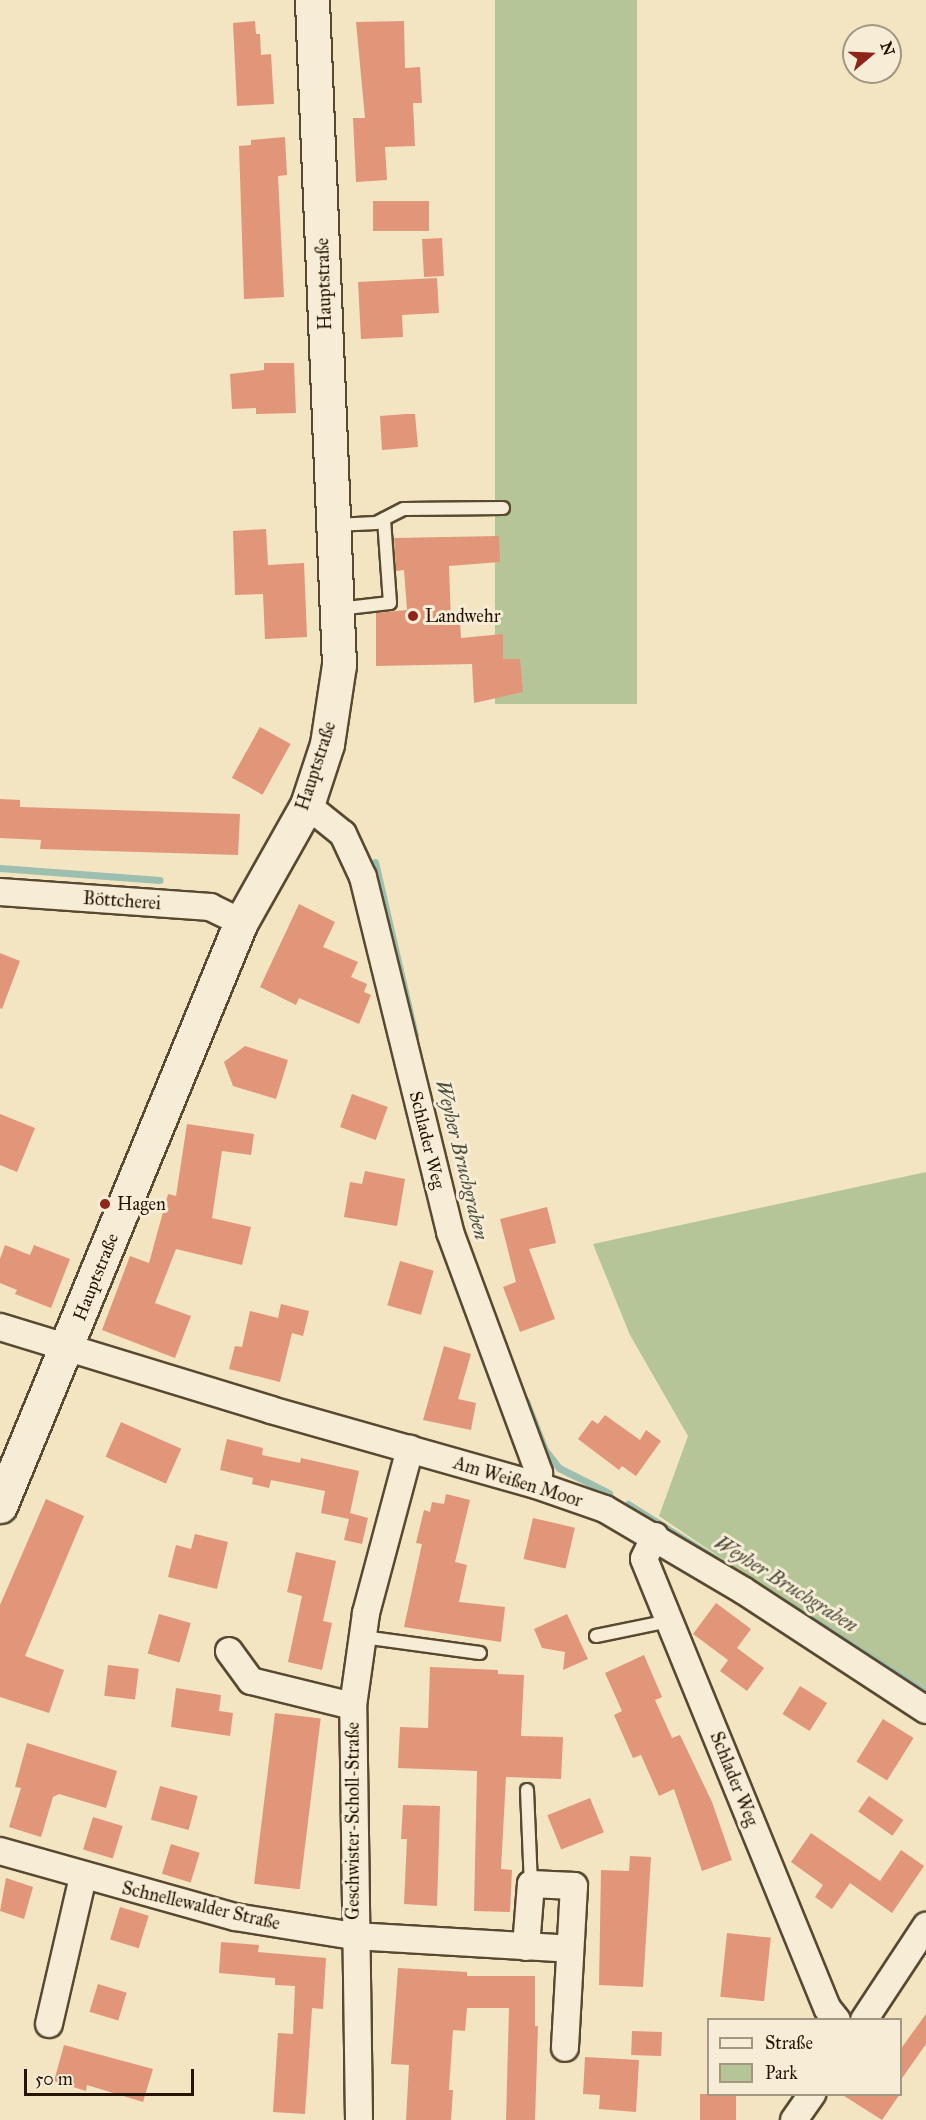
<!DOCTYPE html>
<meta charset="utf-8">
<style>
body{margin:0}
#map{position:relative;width:926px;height:2120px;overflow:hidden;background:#f3e4c2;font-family:"IM FELL Great Primer",serif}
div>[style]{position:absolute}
.green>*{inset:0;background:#b5c598;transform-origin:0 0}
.stream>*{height:7px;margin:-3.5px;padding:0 3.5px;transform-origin:3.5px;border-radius:3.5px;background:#9cbfb0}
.building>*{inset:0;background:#e19679;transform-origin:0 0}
.roads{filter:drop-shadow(2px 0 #584930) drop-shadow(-2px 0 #584930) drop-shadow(0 2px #584930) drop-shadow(0 -2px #584930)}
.lane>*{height:12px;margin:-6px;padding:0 6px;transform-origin:6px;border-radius:6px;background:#f7edd7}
.street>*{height:26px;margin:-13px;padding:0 13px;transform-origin:13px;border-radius:13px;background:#f7edd7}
.secondary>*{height:33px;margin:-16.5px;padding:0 16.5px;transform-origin:16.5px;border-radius:16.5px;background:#f7edd7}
.dots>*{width:16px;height:16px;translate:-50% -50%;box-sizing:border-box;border:3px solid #f7edd7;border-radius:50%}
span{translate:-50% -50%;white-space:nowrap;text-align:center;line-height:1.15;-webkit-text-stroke:6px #f7edd7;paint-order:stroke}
.street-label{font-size:18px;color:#251500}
.poi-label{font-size:18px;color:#251500}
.left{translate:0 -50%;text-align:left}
.water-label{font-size:20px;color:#4f503e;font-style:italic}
.legend{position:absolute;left:707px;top:2018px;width:195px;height:78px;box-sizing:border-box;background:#f7edd7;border:2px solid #a39781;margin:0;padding:8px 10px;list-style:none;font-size:18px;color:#251500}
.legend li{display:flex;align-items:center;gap:12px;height:30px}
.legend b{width:30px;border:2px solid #a39781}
.north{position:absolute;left:842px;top:24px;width:60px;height:60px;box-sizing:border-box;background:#f7edd7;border:2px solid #a39781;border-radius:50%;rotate:71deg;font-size:16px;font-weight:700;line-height:24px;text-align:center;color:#251500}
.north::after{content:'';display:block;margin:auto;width:21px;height:27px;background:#8f2418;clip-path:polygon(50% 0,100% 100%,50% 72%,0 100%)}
.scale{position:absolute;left:24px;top:2069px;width:170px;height:27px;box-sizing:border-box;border:3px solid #251500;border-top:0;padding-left:8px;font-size:18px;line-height:21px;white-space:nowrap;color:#251500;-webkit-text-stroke:4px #f7edd7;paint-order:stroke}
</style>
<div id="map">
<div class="green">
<i style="left:495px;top:0;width:142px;height:704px"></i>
<i style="clip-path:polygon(926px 1172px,926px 1688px,749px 1577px,659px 1516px,688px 1436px,630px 1335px,593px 1244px)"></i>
</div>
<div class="stream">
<i style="left:375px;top:862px;width:178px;rotate:77deg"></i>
<i style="left:0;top:868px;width:160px;rotate:4.3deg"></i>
<i style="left:526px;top:1401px;width:53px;rotate:68.8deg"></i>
<i style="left:545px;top:1450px;width:23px;rotate:52deg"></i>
<i style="left:559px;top:1468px;width:56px;rotate:26.6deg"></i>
<i style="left:628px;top:1504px;width:126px;rotate:32.1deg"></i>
<i style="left:783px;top:1601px;width:169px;rotate:32.5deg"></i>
</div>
<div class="building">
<i style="clip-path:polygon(255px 21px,256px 34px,260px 34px,261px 55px,271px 54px,274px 104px,237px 106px,233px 23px)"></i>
<i style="clip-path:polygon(404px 21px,405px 68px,420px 67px,422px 103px,413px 103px,415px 146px,385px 147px,387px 180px,356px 182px,353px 118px,365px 118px,356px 22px)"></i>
<i style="clip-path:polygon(285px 137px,287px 175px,278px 176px,284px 297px,244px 299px,239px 146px,251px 145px,251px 140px)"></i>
<i style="left:373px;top:201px;width:56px;height:30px"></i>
<i style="left:442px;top:238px;width:38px;height:20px;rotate:87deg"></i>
<i style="clip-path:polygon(437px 278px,439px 313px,402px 315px,403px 337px,361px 339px,358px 282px)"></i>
<i style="clip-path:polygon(264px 363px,294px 363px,296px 413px,256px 414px,256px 408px,232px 409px,230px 374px,264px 370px)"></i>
<i style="clip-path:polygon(406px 414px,415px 414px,418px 447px,382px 450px,380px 416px)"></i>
<i style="clip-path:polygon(266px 529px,268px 565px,304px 563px,307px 637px,265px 639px,263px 594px,235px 595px,233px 531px)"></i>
<i style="clip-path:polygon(499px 536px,500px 562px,449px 566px,451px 621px,460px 621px,461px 638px,503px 634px,503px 659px,520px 659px,523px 692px,474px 703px,472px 664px,376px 666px,376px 613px,407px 610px,404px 570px,396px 571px,394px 538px)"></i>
<i style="left:260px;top:727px;width:35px;height:58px;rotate:29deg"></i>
<i style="clip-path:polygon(0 799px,20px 800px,20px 807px,240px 814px,238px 855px,40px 849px,41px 840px,0 838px)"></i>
<i style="clip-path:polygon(299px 904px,335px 922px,323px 947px,358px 962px,351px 977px,367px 984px,364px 992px,371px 995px,359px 1024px,299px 998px,296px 1005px,260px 987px)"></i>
<i style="clip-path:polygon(0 953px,20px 961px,2px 1009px,0 1008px)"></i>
<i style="clip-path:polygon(245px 1046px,288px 1060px,276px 1099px,233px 1086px,224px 1062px)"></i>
<i style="left:352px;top:1094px;width:38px;height:35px;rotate:20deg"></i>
<i style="clip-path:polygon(0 1114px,35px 1128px,17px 1172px,0 1165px)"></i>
<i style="clip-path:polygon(187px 1124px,254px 1134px,251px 1155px,222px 1151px,212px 1218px,251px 1227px,242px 1265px,176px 1249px,155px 1303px,191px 1316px,175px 1358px,102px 1330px,130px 1256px,149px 1263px,168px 1194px,176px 1196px)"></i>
<i style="clip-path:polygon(365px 1171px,405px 1179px,397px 1226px,344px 1217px,350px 1182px,362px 1184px)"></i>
<i style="clip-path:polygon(547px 1207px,556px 1243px,529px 1249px,555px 1319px,520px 1332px,503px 1287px,516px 1282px,500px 1219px)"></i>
<i style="clip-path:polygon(5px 1245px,30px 1255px,34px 1245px,70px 1259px,51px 1308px,15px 1294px,17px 1290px,0 1283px,0 1259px)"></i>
<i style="left:400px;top:1261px;width:35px;height:46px;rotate:16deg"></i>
<i style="clip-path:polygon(281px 1304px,309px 1311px,303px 1336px,292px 1333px,280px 1382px,229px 1369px,235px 1346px,242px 1347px,250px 1311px,278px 1318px)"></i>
<i style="clip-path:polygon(444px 1346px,471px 1354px,458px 1399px,476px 1403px,471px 1430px,423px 1420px)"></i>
<i style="clip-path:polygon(605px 1415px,640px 1440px,646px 1430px,661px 1441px,636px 1476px,622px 1466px,619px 1470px,578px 1439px,592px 1420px,598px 1424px)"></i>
<i style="left:121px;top:1422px;width:66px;height:38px;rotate:24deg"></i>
<i style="clip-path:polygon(227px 1439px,263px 1448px,262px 1455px,300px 1463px,301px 1458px,359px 1471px,350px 1513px,368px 1518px,362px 1544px,344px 1540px,349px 1519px,321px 1513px,325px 1491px,271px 1480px,269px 1488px,252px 1484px,253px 1478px,220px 1470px)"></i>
<i style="clip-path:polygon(446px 1494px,470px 1500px,455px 1562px,467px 1565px,459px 1602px,505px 1607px,501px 1642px,404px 1627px,422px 1544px,416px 1543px,424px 1510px,430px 1512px,432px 1502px,444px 1504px)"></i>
<i style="clip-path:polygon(46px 1499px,84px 1516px,25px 1656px,64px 1670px,49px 1713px,0 1697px,0 1605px)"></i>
<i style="left:533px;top:1518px;width:43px;height:42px;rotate:13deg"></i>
<i style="clip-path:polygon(195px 1534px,228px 1542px,217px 1589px,168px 1577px,176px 1545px,191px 1549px)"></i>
<i style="clip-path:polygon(296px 1552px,336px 1561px,323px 1621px,332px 1623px,322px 1670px,288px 1662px,302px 1596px,287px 1592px)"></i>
<i style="clip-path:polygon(716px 1603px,751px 1629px,737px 1648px,764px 1668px,747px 1691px,720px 1671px,731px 1656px,728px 1660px,693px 1634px)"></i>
<i style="left:159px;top:1614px;width:33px;height:41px;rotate:16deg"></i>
<i style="clip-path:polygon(567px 1614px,588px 1659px,563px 1670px,565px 1652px,542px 1648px,534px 1629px)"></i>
<i style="clip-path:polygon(644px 1655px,662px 1697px,655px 1700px,672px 1738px,680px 1735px,712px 1802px,732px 1860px,702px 1871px,674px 1789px,659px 1796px,641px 1755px,633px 1758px,614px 1715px,622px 1711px,605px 1673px)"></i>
<i style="left:108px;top:1665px;width:31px;height:31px;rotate:7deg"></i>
<i style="clip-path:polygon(430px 1667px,498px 1670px,498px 1674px,524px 1675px,521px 1736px,563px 1737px,561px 1779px,506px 1777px,501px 1869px,512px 1870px,510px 1912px,474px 1911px,477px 1771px,398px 1768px,400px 1727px,428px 1728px)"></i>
<i style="left:800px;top:1686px;width:32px;height:33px;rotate:32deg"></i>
<i style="clip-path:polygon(176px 1688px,221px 1695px,219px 1711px,233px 1713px,230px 1736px,171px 1727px)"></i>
<i style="left:275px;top:1713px;width:46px;height:172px;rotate:7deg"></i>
<i style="left:883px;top:1719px;width:36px;height:50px;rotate:32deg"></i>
<i style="clip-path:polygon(27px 1743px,117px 1771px,106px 1808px,59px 1794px,53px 1797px,41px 1837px,9px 1827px,21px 1788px,15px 1787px)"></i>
<i style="left:160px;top:1786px;width:39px;height:35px;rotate:15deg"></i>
<i style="left:869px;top:1796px;width:42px;height:19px;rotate:35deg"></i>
<i style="left:590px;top:1798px;width:37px;height:46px;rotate:68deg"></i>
<i style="clip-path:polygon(403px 1805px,440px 1806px,437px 1906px,404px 1904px,407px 1839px,401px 1839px)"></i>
<i style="left:93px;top:1817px;width:31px;height:34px;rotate:17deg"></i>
<i style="clip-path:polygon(811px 1833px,880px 1881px,901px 1850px,924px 1866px,892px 1913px,850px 1883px,832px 1909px,815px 1897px,823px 1885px,791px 1862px)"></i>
<i style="left:171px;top:1844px;width:30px;height:31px;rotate:17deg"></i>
<i style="clip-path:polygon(630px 1856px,651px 1857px,643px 1987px,599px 1985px,601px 1870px,629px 1871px)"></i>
<i style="clip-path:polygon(6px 1878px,33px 1887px,24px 1919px,0 1911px)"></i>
<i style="left:120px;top:1907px;width:30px;height:34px;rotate:17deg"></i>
<i style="left:727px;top:1933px;width:44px;height:64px;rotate:6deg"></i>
<i style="clip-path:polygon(221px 1942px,259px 1945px,258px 1952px,326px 1958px,323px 2009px,312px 2008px,305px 2114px,273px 2112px,278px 2033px,293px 2034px,295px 1986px,275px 1985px,275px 1978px,219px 1973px)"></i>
<i style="clip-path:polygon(398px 1968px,467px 1972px,467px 1976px,535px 1976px,535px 2026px,538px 2026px,535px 2120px,506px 2120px,509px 2008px,467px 2008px,465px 2031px,453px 2030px,449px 2090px,453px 2090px,451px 2120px,406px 2120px,409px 2065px,391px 2064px)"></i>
<i style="left:98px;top:1984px;width:30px;height:29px;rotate:17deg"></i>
<i style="clip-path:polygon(926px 2014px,926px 2044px,900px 2081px,900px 2050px)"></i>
<i style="left:632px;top:2031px;width:30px;height:24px;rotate:2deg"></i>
<i style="clip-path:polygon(64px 2045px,153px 2069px,143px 2102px,87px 2085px,86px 2091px,54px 2081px)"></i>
<i style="clip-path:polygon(585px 2057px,639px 2060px,636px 2112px,599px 2109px,600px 2095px,583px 2094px)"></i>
<i style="left:700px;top:2094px;width:36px;height:26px"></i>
<i style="clip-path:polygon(841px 2094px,900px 2094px,882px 2120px)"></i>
</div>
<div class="roads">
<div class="lane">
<i style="left:335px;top:525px;width:41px;rotate:-2.8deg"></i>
<i style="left:376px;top:523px;width:31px;rotate:-27deg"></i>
<i style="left:404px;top:509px;width:99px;rotate:-0.6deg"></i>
<i style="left:338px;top:609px;width:52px;rotate:-6.6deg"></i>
<i style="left:390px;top:603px;width:84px;rotate:-94.1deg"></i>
<i style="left:596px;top:1636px;width:75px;rotate:-11.6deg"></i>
<i style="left:363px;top:1637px;width:118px;rotate:7.8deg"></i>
<i style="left:527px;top:1790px;width:94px;rotate:87.6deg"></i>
</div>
<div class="street">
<i style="left:307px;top:805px;width:46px;rotate:38.9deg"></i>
<i style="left:343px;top:834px;width:47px;rotate:65.1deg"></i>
<i style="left:363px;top:877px;width:366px;rotate:76.2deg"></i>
<i style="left:450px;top:1232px;width:257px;rotate:69.7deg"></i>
<i style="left:539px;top:1473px;width:12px;rotate:104deg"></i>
<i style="left:0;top:892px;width:211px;rotate:4.1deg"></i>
<i style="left:210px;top:907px;width:34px;rotate:26deg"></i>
<i style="left:0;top:1327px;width:283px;rotate:17deg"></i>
<i style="left:271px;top:1410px;width:275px;rotate:15.8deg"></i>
<i style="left:536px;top:1485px;width:73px;rotate:19.2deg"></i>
<i style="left:605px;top:1509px;width:161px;rotate:30.5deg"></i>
<i style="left:744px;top:1591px;width:217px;rotate:33.2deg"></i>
<i style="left:655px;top:1536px;width:25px;rotate:116deg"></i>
<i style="left:644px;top:1559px;width:486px;rotate:67.8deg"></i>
<i style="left:828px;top:2009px;width:14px;rotate:51deg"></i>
<i style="left:229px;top:1651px;width:37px;rotate:54deg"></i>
<i style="left:251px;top:1681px;width:105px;rotate:13.8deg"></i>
<i style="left:0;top:1851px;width:244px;rotate:15.7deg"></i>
<i style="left:235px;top:1917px;width:121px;rotate:9.1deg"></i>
<i style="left:354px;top:1936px;width:216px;rotate:3.4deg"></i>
<i style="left:526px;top:1947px;width:63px;rotate:-85.5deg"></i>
<i style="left:531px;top:1884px;width:43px;rotate:2.7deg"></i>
<i style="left:574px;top:1886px;width:162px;rotate:93.2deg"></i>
<i style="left:864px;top:2020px;width:113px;rotate:-56.6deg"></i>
<i style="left:49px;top:2024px;width:151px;rotate:-77deg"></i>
<i style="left:359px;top:2120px;width:414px;rotate:-90.8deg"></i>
<i style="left:353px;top:1706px;width:94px;rotate:-82deg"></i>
<i style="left:366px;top:1613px;width:170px;rotate:-75deg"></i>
<i style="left:794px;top:2120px;width:32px;rotate:-55deg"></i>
</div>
<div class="secondary">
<i style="left:0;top:1506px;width:632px;rotate:-67.58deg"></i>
<i style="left:241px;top:922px;width:134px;rotate:-60.6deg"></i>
<i style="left:307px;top:805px;width:64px;rotate:-71.8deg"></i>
<i style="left:327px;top:744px;width:80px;rotate:-81.4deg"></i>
<i style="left:339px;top:665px;width:666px;rotate:-92.33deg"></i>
</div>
</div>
<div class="dots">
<i style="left:413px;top:616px;background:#8f2418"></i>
<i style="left:105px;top:1204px;background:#8f2418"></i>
</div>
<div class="street-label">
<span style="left:324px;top:284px;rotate:-92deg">Hauptstraße</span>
<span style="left:316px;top:766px;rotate:-72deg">Hauptstraße</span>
<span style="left:122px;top:901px;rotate:4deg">Böttcherei</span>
<span style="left:427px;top:1140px;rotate:76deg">Schlader Weg</span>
<span style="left:96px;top:1277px;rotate:-68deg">Hauptstraße</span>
<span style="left:518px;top:1482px;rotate:17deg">Am Weißen Moor</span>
<span style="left:734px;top:1779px;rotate:68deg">Schlader Weg</span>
<span style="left:353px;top:1821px;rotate:-90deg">Geschwister-Scholl-Straße</span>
<span style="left:201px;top:1906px;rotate:13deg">Schnellewalder Straße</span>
</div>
<div class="poi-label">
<span class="left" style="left:425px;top:616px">Landwehr</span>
<span class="left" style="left:117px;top:1204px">Hagen</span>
</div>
<div class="water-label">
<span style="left:462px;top:1160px;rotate:76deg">Weyher Bruchgraben</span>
<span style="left:786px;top:1584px;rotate:32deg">Weyher Bruchgraben</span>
</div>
<ul class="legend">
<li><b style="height:8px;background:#f7edd7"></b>Straße</li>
<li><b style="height:16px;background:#b5c598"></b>Park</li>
</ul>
<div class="north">N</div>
<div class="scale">50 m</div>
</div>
